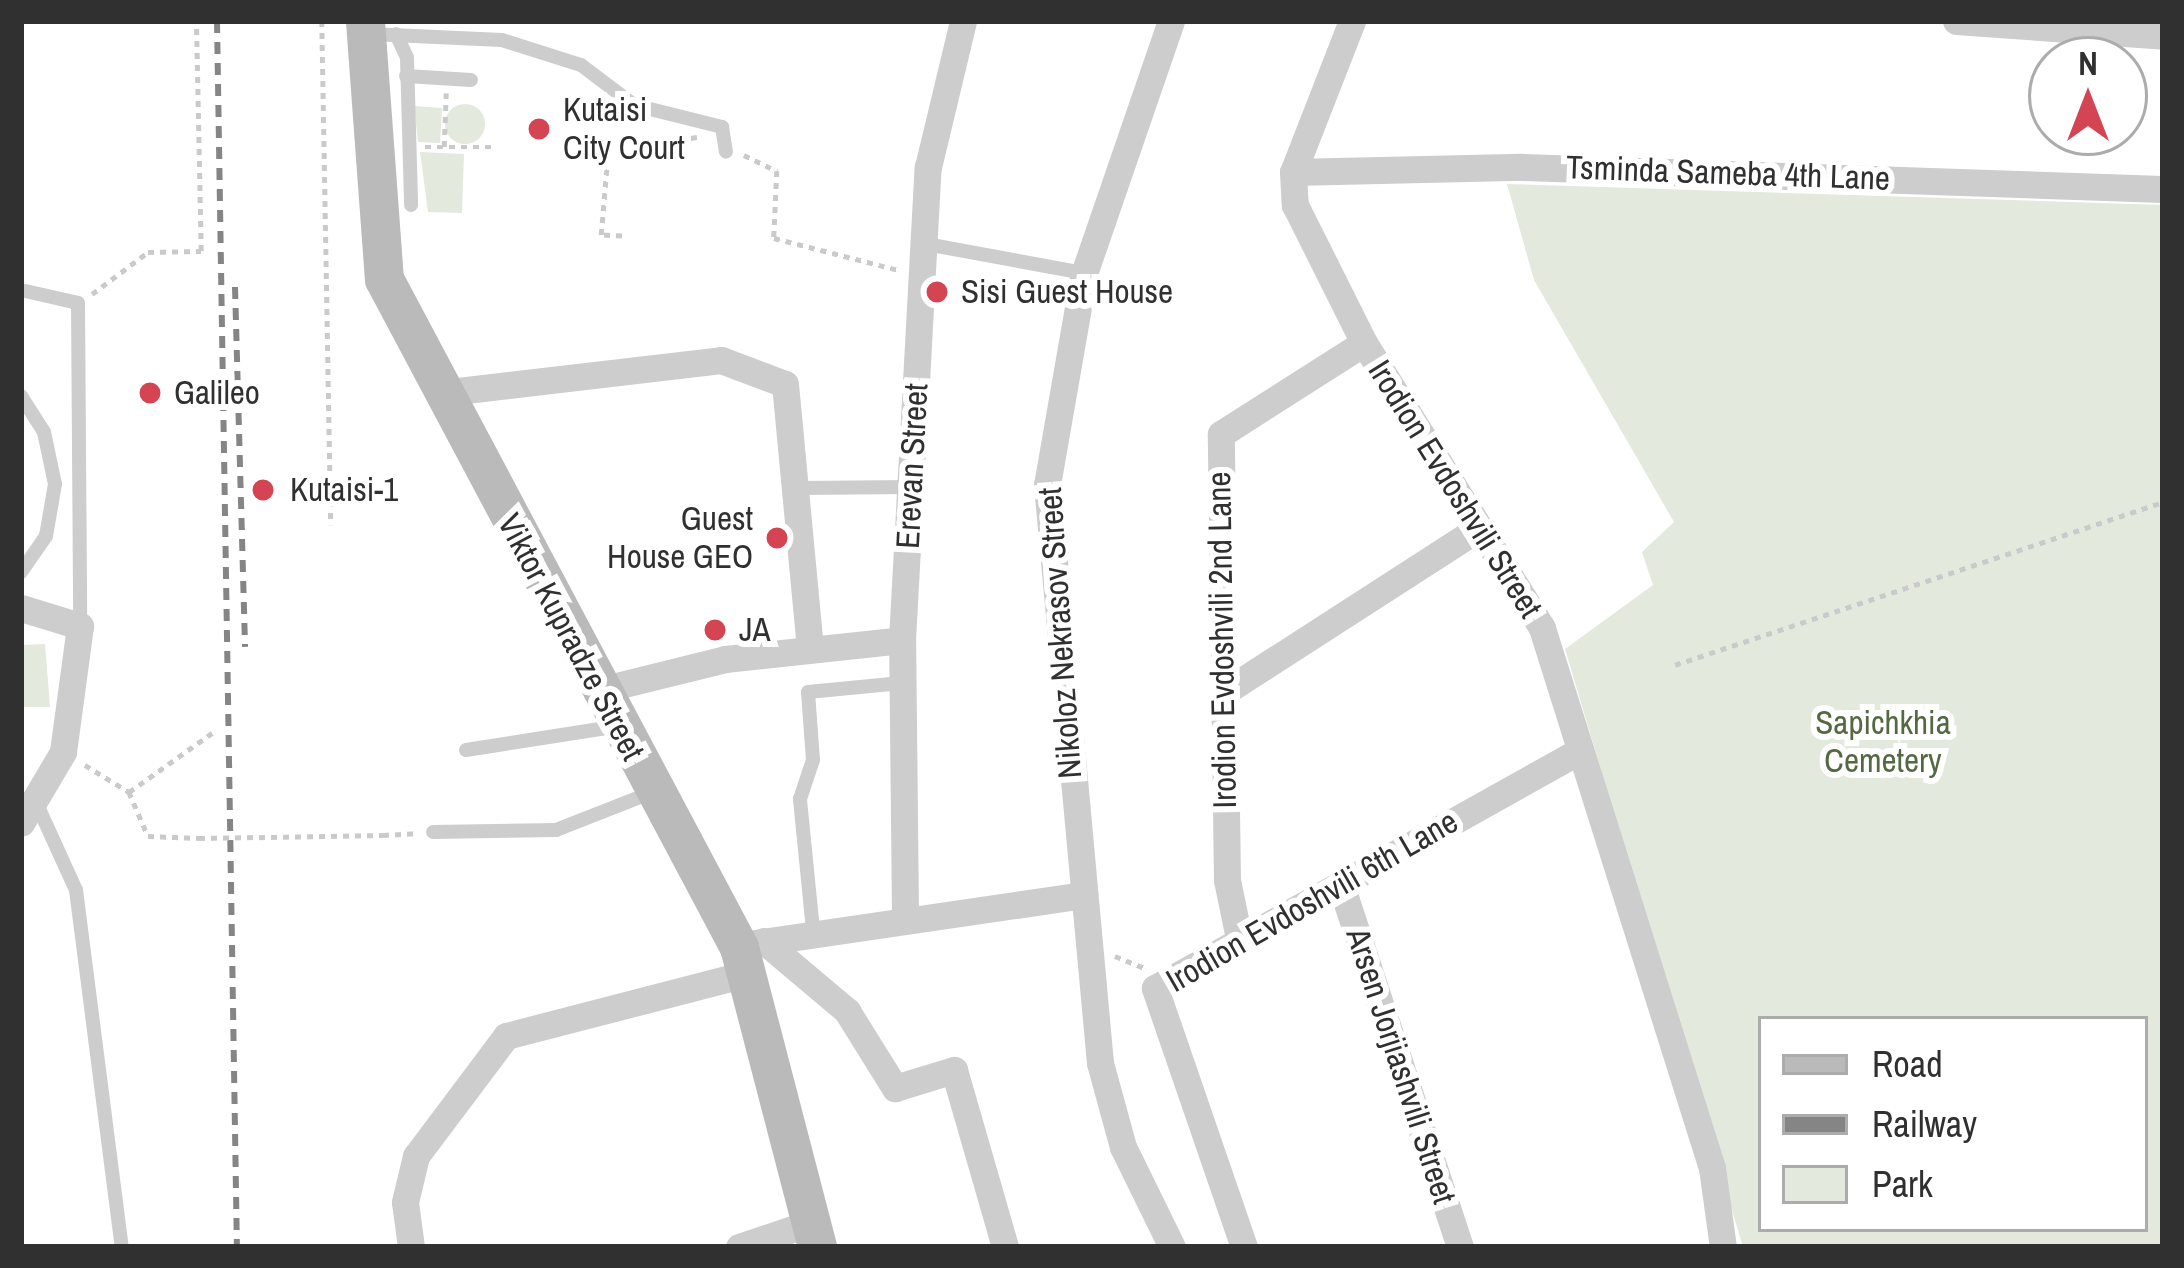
<!DOCTYPE html>
<style>
body{margin:0}
#map{position:relative;width:2184px;height:1268px;overflow:hidden;background:#fff;font-family:"Archivo Narrow",sans-serif}
div>[style]{position:absolute}
.green>*{inset:0;background:#e3e9dd}
.round{border-radius:50%}
.path>*{height:4.5px;margin-top:-2.25px;transform-origin:0;background:repeating-linear-gradient(90deg,#cacaca 0 6px,transparent 0 12px)}
.lane>*{height:14px;margin:-7px;padding:0 7px;transform-origin:7px;border-radius:7px;background:#cdcdcd}
.street>*{height:27px;margin:-13.5px;padding:0 13.5px;transform-origin:13.5px;border-radius:13.5px;background:#cdcdcd}
.secondary>*{height:39px;margin:-19.5px;padding:0 19.5px;transform-origin:19.5px;border-radius:19.5px;background:#bababa}
.rail>*{height:6px;margin-top:-3px;transform-origin:0;background:repeating-linear-gradient(90deg,#858585 0 12px,transparent 0 21px)}
.path-bridge>*{height:4.5px;margin-top:-2.25px;transform-origin:0;background:repeating-linear-gradient(90deg,#cacaca 0 6px,transparent 0 12px)}
.dots>*{width:33px;height:33px;translate:-50% -50%;box-sizing:border-box;border:6px solid #fff;border-radius:50%}
span{translate:-50% -50%;white-space:nowrap;text-align:center;line-height:1.15;-webkit-text-stroke:12px #fff;paint-order:stroke}
.poi-label{font-size:33px;color:#303030}
.left{translate:0 -50%;text-align:left}
.right{translate:-100% -50%;text-align:right}
.street-label{font-size:33px;color:#303030}
.park-label{font-size:33px;color:#546841}
.frame{position:absolute;inset:0;border:24px solid #303030;pointer-events:none}
.legend{position:absolute;left:1758px;top:1016px;width:390px;height:216px;box-sizing:border-box;background:#fff;border:3px solid #acacac;margin:0;padding:15px 21px;list-style:none;font-size:36px;color:#303030}
.legend li{display:flex;align-items:center;gap:24px;height:60px}
.legend b{width:60px;border:3px solid #acacac}
.north{position:absolute;left:2028px;top:36px;width:120px;height:120px;box-sizing:border-box;background:#fff;border:3px solid #acacac;border-radius:50%;rotate:0deg;font-size:33px;font-weight:700;line-height:48px;text-align:center;color:#303030}
.north::after{content:'';display:block;margin:auto;width:42px;height:54px;background:#d54452;clip-path:polygon(50% 0,100% 100%,50% 72%,0 100%)}
</style>
<div id="map">
<div class="green">
<i class="round" style="left:445px;top:104px;width:40px;height:40px"></i>
<i style="clip-path:polygon(414px 106px,442px 108px,440px 143px,418px 142px)"></i>
<i style="clip-path:polygon(420px 152px,464px 154px,462px 213px,428px 212px)"></i>
<i style="clip-path:polygon(evenodd,1507px 184px,2163px 205px,2163px 1247px,1743px 1247px,1565px 649px,1653px 585px,1642px 552px,1674px 522px,1534px 280px,1507px 184px,1761px 1019px,2145px 1019px,2145px 1229px,1761px 1229px,1761px 1019px)"></i>
<i style="clip-path:polygon(45px 644px,50px 707px,21px 707px,21px 645px)"></i>
</div>
<div class="path">
<i style="left:322px;top:21px;width:504px;rotate:88.98deg"></i>
<i style="left:425px;top:147px;width:72px"></i>
<i style="left:444px;top:147px;width:54px;rotate:-87.9deg"></i>
<i style="left:744px;top:155px;width:37px;rotate:26deg"></i>
<i style="left:777px;top:171px;width:67px;rotate:92.6deg"></i>
<i style="left:774px;top:238px;width:129px;rotate:14.4deg"></i>
<i style="left:622px;top:236px;width:21px;rotate:-177deg"></i>
<i style="left:601px;top:235px;width:84px;rotate:-85.2deg"></i>
<i style="left:608px;top:151px;width:90px;rotate:-8.9deg"></i>
<i style="left:92px;top:294px;width:70px;rotate:-36.9deg"></i>
<i style="left:148px;top:252px;width:53px;rotate:-1.1deg"></i>
<i style="left:201px;top:251px;width:230px;rotate:-91.2deg"></i>
<i style="left:1675px;top:665px;width:515px;rotate:-18.47deg"></i>
<i style="left:85px;top:765px;width:52px;rotate:31.5deg"></i>
<i style="left:129px;top:792px;width:48px;rotate:66.6deg"></i>
<i style="left:148px;top:836px;width:51px;rotate:2.2deg"></i>
<i style="left:129px;top:792px;width:102px;rotate:-35.4deg"></i>
<i style="left:383px;top:835px;width:33px;rotate:-3deg"></i>
<i style="left:1115px;top:956px;width:31px;rotate:22deg"></i>
</div>
<div class="lane">
<i style="left:370px;top:34px;width:132px;rotate:2.6deg"></i>
<i style="left:502px;top:40px;width:83px;rotate:17.6deg"></i>
<i style="left:581px;top:65px;width:66px;rotate:37deg"></i>
<i style="left:634px;top:105px;width:91px;rotate:14deg"></i>
<i style="left:722px;top:127px;width:25px;rotate:81deg"></i>
<i style="left:396px;top:34px;width:26px;rotate:65deg"></i>
<i style="left:407px;top:58px;width:147px;rotate:88.4deg"></i>
<i style="left:406px;top:76px;width:65px;rotate:3.5deg"></i>
<i style="left:926px;top:244px;width:161px;rotate:10.4deg"></i>
<i style="left:21px;top:290px;width:58px;rotate:12.8deg"></i>
<i style="left:78px;top:303px;width:323px;rotate:89.6deg"></i>
<i style="left:21px;top:396px;width:43px;rotate:57.4deg"></i>
<i style="left:44px;top:432px;width:53px;rotate:78.1deg"></i>
<i style="left:55px;top:484px;width:53px;rotate:99.8deg"></i>
<i style="left:46px;top:536px;width:44px;rotate:124.8deg"></i>
<i style="left:799px;top:488px;width:112px;rotate:-0.5deg"></i>
<i style="left:466px;top:750px;width:155px;rotate:-8.9deg"></i>
<i style="left:35px;top:800px;width:99px;rotate:65.5deg"></i>
<i style="left:76px;top:890px;width:360px;rotate:82.7deg"></i>
<i style="left:433px;top:832px;width:123px;rotate:-0.9deg"></i>
<i style="left:556px;top:830px;width:104px;rotate:-21.4deg"></i>
<i style="left:813px;top:930px;width:132px;rotate:-95.7deg"></i>
<i style="left:800px;top:799px;width:41px;rotate:-71.6deg"></i>
<i style="left:813px;top:760px;width:68px;rotate:-94.2deg"></i>
<i style="left:808px;top:692px;width:94px;rotate:-5.5deg"></i>
</div>
<div class="street">
<i style="left:1171px;top:21px;width:267px;rotate:109deg"></i>
<i style="left:1084px;top:273px;width:215px;rotate:99.9deg"></i>
<i style="left:1047px;top:485px;width:580px;rotate:84.76deg"></i>
<i style="left:1100px;top:1063px;width:87px;rotate:74.7deg"></i>
<i style="left:1123px;top:1147px;width:111px;rotate:63.9deg"></i>
<i style="left:1352px;top:21px;width:162px;rotate:111.3deg"></i>
<i style="left:1293px;top:172px;width:33px;rotate:87deg"></i>
<i style="left:1295px;top:205px;width:154px;rotate:63.4deg"></i>
<i style="left:1364px;top:343px;width:336px;rotate:58deg"></i>
<i style="left:1542px;top:628px;width:566px;rotate:72.53deg"></i>
<i style="left:1712px;top:1168px;width:80px;rotate:82.1deg"></i>
<i style="left:1956px;top:21px;width:208px;rotate:4.1deg"></i>
<i style="left:1293px;top:172px;width:229px;rotate:-1.3deg"></i>
<i style="left:1522px;top:167px;width:641px;rotate:1.97deg"></i>
<i style="left:441px;top:393px;width:282px;rotate:-6.7deg"></i>
<i style="left:721px;top:360px;width:68px;rotate:20.6deg"></i>
<i style="left:785px;top:384px;width:264px;rotate:84.6deg"></i>
<i style="left:21px;top:608px;width:62px;rotate:17deg"></i>
<i style="left:80px;top:626px;width:127px;rotate:97.7deg"></i>
<i style="left:63px;top:752px;width:82px;rotate:120.6deg"></i>
<i style="left:596px;top:691px;width:133px;rotate:-13.9deg"></i>
<i style="left:725px;top:659px;width:178px;rotate:-6.1deg"></i>
<i style="left:1226px;top:691px;width:301px;rotate:-32.8deg"></i>
<i style="left:1341px;top:885px;width:381px;rotate:71.8deg"></i>
<i style="left:905px;top:914px;width:274px;rotate:-90.6deg"></i>
<i style="left:902px;top:640px;width:474px;rotate:-86.9deg"></i>
<i style="left:928px;top:167px;width:150px;rotate:-76.5deg"></i>
<i style="left:764px;top:941px;width:109px;rotate:40.1deg"></i>
<i style="left:847px;top:1011px;width:91px;rotate:58.1deg"></i>
<i style="left:895px;top:1088px;width:62px;rotate:-17deg"></i>
<i style="left:954px;top:1070px;width:184px;rotate:73.9deg"></i>
<i style="left:755px;top:943px;width:326px;rotate:-8.3deg"></i>
<i style="left:1240px;top:943px;width:64px;rotate:-101.7deg"></i>
<i style="left:1227px;top:880px;width:446px;rotate:-90.8deg"></i>
<i style="left:1221px;top:434px;width:169px;rotate:-32.5deg"></i>
<i style="left:411px;top:1247px;width:45px;rotate:-97.6deg"></i>
<i style="left:405px;top:1202px;width:47px;rotate:-76.6deg"></i>
<i style="left:416px;top:1156px;width:150px;rotate:-53.1deg"></i>
<i style="left:506px;top:1036px;width:244px;rotate:-14.5deg"></i>
<i style="left:739px;top:1247px;width:75px;rotate:-18.7deg"></i>
<i style="left:1244px;top:1247px;width:274px;rotate:-109deg"></i>
<i style="left:1155px;top:988px;width:487px;rotate:-29.2deg"></i>
</div>
<div class="secondary">
<i style="left:365px;top:21px;width:259px;rotate:85.8deg"></i>
<i style="left:384px;top:279px;width:756px;rotate:62.01deg"></i>
<i style="left:739px;top:947px;width:310px;rotate:75.4deg"></i>
</div>
<div class="rail">
<i style="left:217px;top:21px;width:1226px;rotate:89.07deg"></i>
<i style="left:235px;top:287px;width:360px;rotate:88.4deg"></i>
</div>
<div class="path-bridge">
<i style="left:199px;top:838px;width:184px;rotate:-0.9deg"></i>
</div>
<div class="dots">
<i style="left:539px;top:129px;background:#d54452"></i>
<i style="left:937px;top:292px;background:#d54452"></i>
<i style="left:150px;top:393px;background:#d54452"></i>
<i style="left:263px;top:490px;background:#d54452"></i>
<i style="left:777px;top:538px;background:#d54452"></i>
<i style="left:715px;top:630px;background:#d54452"></i>
</div>
<div class="poi-label">
<span class="left" style="left:563px;top:129px">Kutaisi<br>City Court</span>
<span class="left" style="left:961px;top:292px">Sisi Guest House</span>
<span class="left" style="left:174px;top:393px">Galileo</span>
<span class="left" style="left:290px;top:490px">Kutaisi-1</span>
<span class="right" style="left:753px;top:538px">Guest<br>House GEO</span>
<span class="left" style="left:739px;top:630px">JA</span>
</div>
<div class="street-label">
<span style="left:1728px;top:173px;rotate:2deg">Tsminda Sameba 4th Lane</span>
<span style="left:912px;top:466px;rotate:-87deg">Erevan Street</span>
<span style="left:1455px;top:489px;rotate:58deg">Irodion Evdoshvili Street</span>
<span style="left:1060px;top:633px;rotate:-94deg">Nikoloz Nekrasov Street</span>
<span style="left:571px;top:637px;rotate:62deg">Viktor Kupradze Street</span>
<span style="left:1222px;top:640px;rotate:-91deg">Irodion Evdoshvili 2nd Lane</span>
<span style="left:1312px;top:901px;rotate:-30deg">Irodion Evdoshvili 6th Lane</span>
<span style="left:1401px;top:1066px;rotate:72deg">Arsen Jorjiashvili Street</span>
</div>
<div class="park-label">
<span style="left:1883px;top:742px">Sapichkhia<br>Cemetery</span>
</div>
<div class="frame"></div>
<ul class="legend">
<li><b style="height:15px;background:#bababa"></b>Road</li>
<li><b style="height:15px;background:#858585"></b>Railway</li>
<li><b style="height:33px;background:#e3e9dd"></b>Park</li>
</ul>
<div class="north">N</div>
</div>
